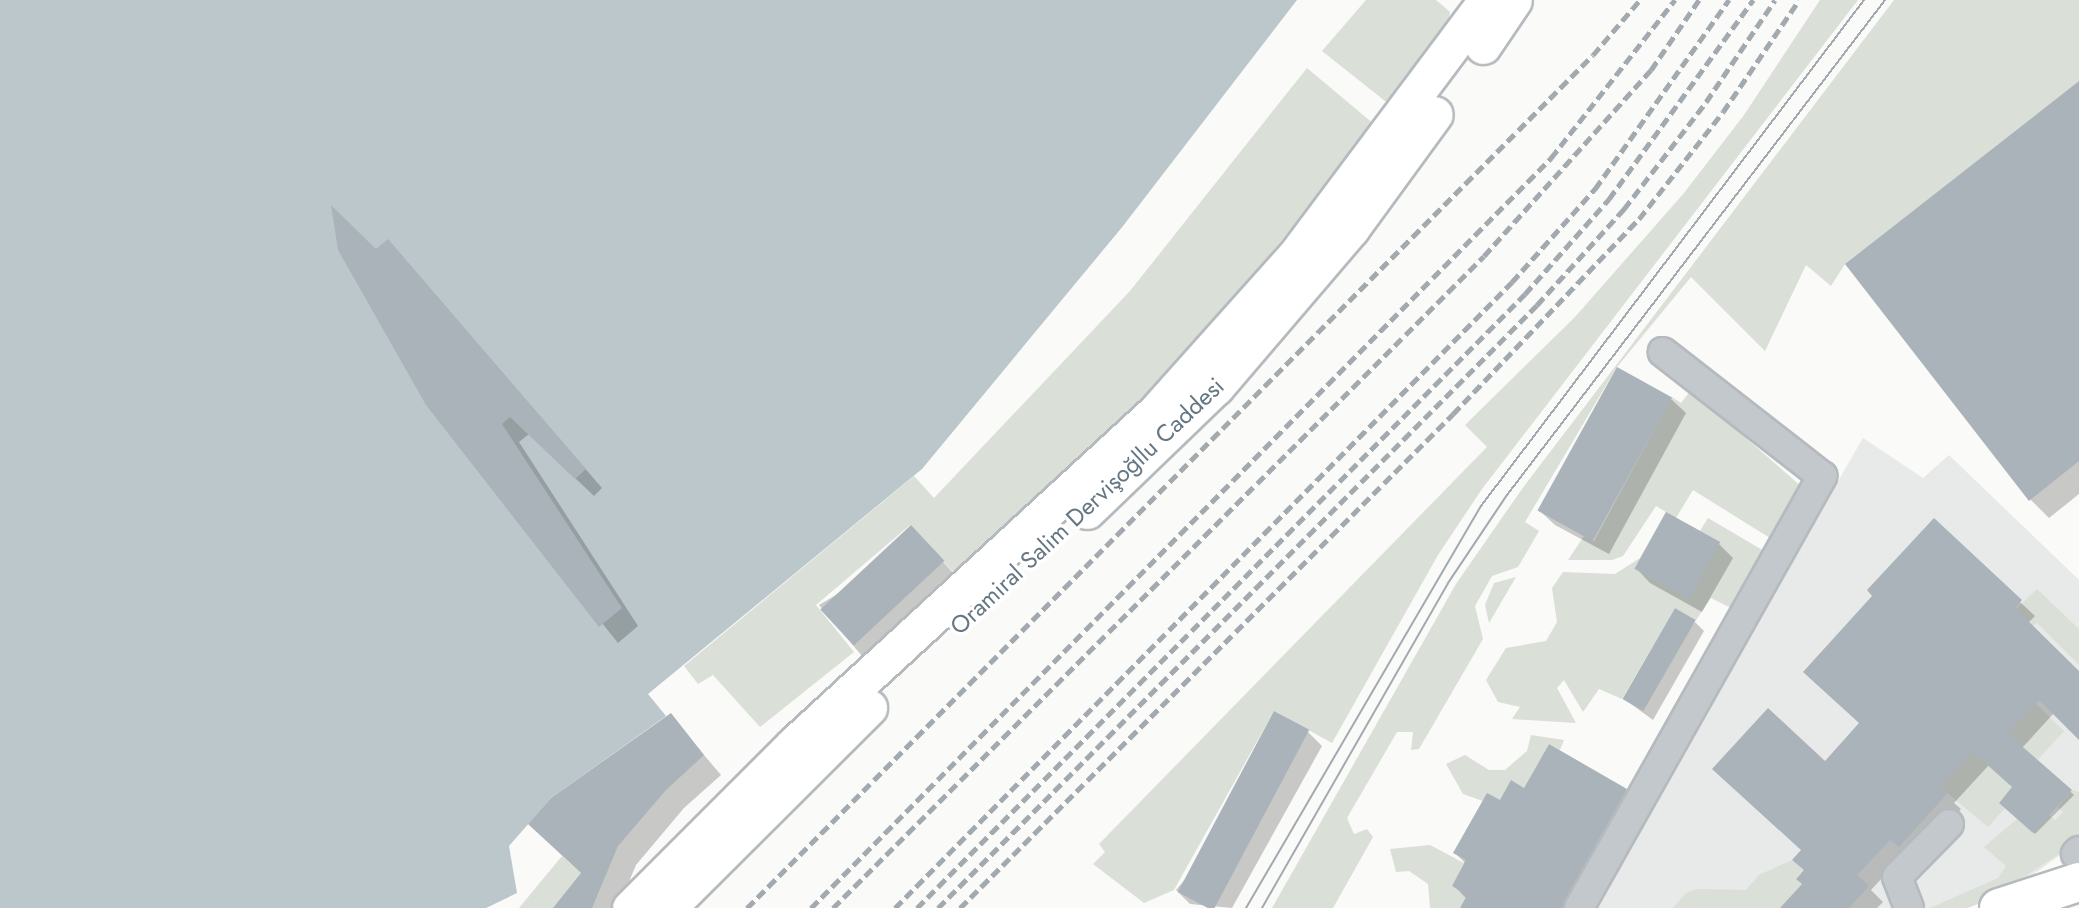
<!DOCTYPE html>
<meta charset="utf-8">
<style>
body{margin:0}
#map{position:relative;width:2079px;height:908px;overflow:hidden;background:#fafaf8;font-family:Jost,sans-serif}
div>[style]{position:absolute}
.built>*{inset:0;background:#e8e9e9}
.green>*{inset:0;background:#dadfd7}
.water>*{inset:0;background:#bbc7cb}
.shadow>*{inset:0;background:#0003}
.building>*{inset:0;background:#aab3b9;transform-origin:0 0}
.roads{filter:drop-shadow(2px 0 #b5babe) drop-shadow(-2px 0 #b5babe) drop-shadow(0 2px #b5babe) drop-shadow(0 -2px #b5babe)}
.minor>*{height:28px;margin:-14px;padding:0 14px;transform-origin:14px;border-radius:14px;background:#c3c8cc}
.major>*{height:35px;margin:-17.5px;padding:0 17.5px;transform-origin:17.5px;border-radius:17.5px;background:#fff}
.highway>*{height:38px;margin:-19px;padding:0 19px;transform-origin:19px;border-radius:19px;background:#fff}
.tram>*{height:2px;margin:-1px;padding:0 1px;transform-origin:1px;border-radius:1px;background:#a2aab0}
.rail>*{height:5px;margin-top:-2.5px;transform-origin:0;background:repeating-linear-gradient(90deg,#a2aab0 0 10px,transparent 0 15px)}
span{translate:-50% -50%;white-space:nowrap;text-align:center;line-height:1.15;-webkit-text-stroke:7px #fff;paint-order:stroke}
.street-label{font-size:24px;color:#657683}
</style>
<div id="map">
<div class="built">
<i style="clip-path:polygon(1863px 438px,1923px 478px,1949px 455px,2079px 580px,2079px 841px,2022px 883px,1967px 908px,1591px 908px)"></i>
</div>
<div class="green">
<i style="clip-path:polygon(1366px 0,1436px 0,1450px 12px,1448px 24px,1390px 105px,1322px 51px)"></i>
<i style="clip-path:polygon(1820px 0,1858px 0,1482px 489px,1438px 555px,1332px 743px,1274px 711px,1174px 890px,1144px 903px,1093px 864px,1105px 852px,1099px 844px,1487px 447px,1465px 425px,1575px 317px,1684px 193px,1744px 115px)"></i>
<i style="clip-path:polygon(1894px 0,2079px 0,2079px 81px,1845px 264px,1831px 286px,1806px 265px,1765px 351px,1691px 277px,1617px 367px,1525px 522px,1539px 531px,1518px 567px,1492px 576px,1475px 606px,1483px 639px,1419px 749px,1411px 750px,1413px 732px,1397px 732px,1347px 818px,1354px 834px,1367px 829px,1373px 837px,1333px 908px,1272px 908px,1456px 584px,1522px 489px)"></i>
<i style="clip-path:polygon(1307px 68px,1375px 125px,1244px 287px,1134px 407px,956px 575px,910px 525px,816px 605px,854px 652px,760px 727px,713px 675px,698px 684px,684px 666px,914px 476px,934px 498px,1130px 291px)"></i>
<i style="clip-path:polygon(1691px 390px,1802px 487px,1770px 538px,1693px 490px,1676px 518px,1700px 531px,1708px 518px,1764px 551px,1731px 608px,1711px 598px,1696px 620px,1675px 608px,1622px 699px,1599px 689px,1583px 712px,1564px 680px,1557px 688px,1576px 723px,1512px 719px,1520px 707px,1498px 702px,1486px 680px,1506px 648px,1546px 641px,1557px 622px,1552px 588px,1563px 572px,1615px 574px,1640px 558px,1666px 512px,1656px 506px,1623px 556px,1612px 560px,1568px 560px,1584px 536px,1594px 541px,1672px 397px,1681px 403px)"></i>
<i style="clip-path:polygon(1516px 577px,1489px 623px,1485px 605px,1494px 583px)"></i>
<i style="clip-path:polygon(2037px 589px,2079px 629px,2079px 665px,2037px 623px,2000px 659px,1983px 641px)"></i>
<i style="clip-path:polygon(2023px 691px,2064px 731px,1999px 802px,2005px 808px,1988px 827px,1940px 787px)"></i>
<i style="clip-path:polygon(1531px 735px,1564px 740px,1560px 750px,1549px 744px,1524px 788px,1511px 781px,1502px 802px,1452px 886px,1467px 895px,1460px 908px,1430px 908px,1428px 884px,1409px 871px,1396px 872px,1390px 849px,1430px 845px,1464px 863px,1497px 806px,1463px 794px,1446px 764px,1465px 755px,1489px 770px,1505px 770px,1527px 751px)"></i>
<i style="clip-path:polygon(2072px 790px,2079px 792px,2079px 841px,1989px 900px,1967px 908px,1930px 908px,1998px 878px,2006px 866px,1984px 847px,2017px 819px,2033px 833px,2049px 815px,2055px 820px,2063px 812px,2058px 807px)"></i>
<i style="clip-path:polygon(562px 856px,581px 873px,566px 908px,519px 908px)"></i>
<i style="clip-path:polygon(1792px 860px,1804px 870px,1796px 878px,1802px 884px,1786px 902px,1792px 908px,1673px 908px,1686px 893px,1698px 889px,1746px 890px,1759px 875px)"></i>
</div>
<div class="water">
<i style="clip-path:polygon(0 0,1297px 0,1123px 226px,922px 469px,648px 694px,666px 716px,551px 798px,509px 846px,517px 893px,486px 908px,0 908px)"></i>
</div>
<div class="shadow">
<i style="clip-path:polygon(2079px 84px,2079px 494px,2049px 518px,2031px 500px)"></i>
<i style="clip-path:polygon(388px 241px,602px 488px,594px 496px,529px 434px,519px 442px,638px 626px,618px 643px,427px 404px,340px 250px,376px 251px)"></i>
<i style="clip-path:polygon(1618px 369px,1671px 399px,1686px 413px,1609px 554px,1555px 525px,1540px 511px)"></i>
<i style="clip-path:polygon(925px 542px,956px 576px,862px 656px,819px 605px)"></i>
<i style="clip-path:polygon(1719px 544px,1733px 558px,1702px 612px,1650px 583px,1636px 568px)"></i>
<i style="clip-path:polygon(2020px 602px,2035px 616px,2028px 623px,2079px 674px,2079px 738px,2054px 713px,2022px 748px,2074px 795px,2035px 834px,2016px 817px,2014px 788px,1989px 765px,1954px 803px,1961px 809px,1914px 860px,1905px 853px,1871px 890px,1883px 902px,1877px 908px,1794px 908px,1804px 884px,1803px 851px,1825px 763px)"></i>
<i style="clip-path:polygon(1695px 622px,1704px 631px,1653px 720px,1624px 699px)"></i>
<i style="clip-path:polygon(670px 715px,721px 775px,684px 808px,636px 865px,618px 908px,569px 908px)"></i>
<i style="clip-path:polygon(1308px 732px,1322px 746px,1232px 908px,1190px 904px,1176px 890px)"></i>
<i style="clip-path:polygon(1525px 790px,1626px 790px,1645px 809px,1589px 908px,1462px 908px,1467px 899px,1454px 886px,1466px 864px,1455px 853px,1500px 802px)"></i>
</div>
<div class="building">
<i style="clip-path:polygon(2079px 81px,2079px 461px,2029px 501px,1845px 264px)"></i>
<i style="clip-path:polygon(331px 205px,376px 249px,388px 239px,586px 469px,575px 479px,510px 417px,502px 424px,622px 608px,599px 627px,426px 405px,338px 250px)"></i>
<i style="left:1617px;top:367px;width:63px;height:164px;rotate:29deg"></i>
<i style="left:1666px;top:512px;width:62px;height:65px;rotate:29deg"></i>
<i style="clip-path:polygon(1934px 518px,2022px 600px,2015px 608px,2079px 671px,2079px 740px,2039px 700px,2008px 734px,2072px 790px,2033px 833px,1999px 803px,2012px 787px,1973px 752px,1940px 787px,1947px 794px,1899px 847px,1890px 840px,1857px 875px,1869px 886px,1849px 908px,1780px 908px,1802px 884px,1796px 879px,1804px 870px,1792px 860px,1801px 850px,1712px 769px,1768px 708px,1825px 761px,1859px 723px,1803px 672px,1872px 596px,1867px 590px)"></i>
<i style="left:911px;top:525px;width:49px;height:124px;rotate:47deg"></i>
<i style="left:1675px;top:608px;width:24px;height:105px;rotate:30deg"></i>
<i style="left:1274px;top:711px;width:40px;height:205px;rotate:28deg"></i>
<i style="clip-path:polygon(671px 713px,704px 755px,666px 790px,618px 846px,592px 908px,553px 908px,581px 873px,528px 824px,551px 798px)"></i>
<i style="clip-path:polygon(1549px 744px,1627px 789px,1562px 908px,1460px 908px,1467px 895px,1452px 886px,1466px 860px,1453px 853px,1487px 793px,1500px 800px,1511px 780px,1524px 788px)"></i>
</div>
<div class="roads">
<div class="minor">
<i style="left:2076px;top:854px;width:4px;rotate:-45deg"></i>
<i style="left:1579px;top:908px;width:496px;rotate:-60.6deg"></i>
<i style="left:1822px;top:476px;width:202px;rotate:-142.1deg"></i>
<i style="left:1909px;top:908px;width:33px;rotate:-111deg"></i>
<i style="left:1897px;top:877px;width:74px;rotate:-45.5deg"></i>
</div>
<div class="major">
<i style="left:1483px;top:46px;width:55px;rotate:-56deg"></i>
<i style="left:1087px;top:511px;width:179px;rotate:-43.9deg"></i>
<i style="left:1216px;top:387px;width:208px;rotate:-49.5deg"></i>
<i style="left:1351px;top:229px;width:142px;rotate:-53.9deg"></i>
<i style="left:630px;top:908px;width:232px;rotate:-45deg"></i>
<i style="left:794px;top:744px;width:490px;rotate:-42.6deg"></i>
<i style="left:1155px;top:412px;width:213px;rotate:-48.2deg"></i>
<i style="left:1297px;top:253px;width:316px;rotate:-53.2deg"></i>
<i style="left:668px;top:908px;width:284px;rotate:-44.9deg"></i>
</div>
<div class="highway">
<i style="left:1999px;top:908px;width:84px;rotate:-18deg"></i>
</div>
</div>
<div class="tram">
<i style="left:1246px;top:908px;width:466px;rotate:-59.7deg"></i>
<i style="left:1481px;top:506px;width:635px;rotate:-52.88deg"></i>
<i style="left:1262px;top:908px;width:374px;rotate:-60.2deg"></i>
<i style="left:1448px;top:583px;width:106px;rotate:-56.2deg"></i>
<i style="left:1507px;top:495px;width:623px;rotate:-52.63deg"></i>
</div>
<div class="rail">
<i style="left:747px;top:908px;width:1201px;rotate:-45.24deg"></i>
<i style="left:1593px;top:55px;width:72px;rotate:-49.5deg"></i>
<i style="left:811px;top:908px;width:1054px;rotate:-45.38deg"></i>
<i style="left:1551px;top:158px;width:201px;rotate:-51.9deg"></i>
<i style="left:833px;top:908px;width:921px;rotate:-45.04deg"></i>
<i style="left:1484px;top:256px;width:250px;rotate:-48.1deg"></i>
<i style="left:1651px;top:70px;width:85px;rotate:-55.6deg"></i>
<i style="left:895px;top:908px;width:879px;rotate:-45.41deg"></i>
<i style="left:1512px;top:282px;width:125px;rotate:-48.3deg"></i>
<i style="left:1595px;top:189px;width:232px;rotate:-54.7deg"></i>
<i style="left:917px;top:908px;width:864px;rotate:-45.28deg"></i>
<i style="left:1525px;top:294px;width:127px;rotate:-48.5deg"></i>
<i style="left:1609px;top:199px;width:246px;rotate:-54.1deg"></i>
<i style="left:938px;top:908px;width:850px;rotate:-45.19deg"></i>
<i style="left:1537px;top:305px;width:130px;rotate:-47.8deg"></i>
<i style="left:1624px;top:209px;width:135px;rotate:-52.5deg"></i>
<i style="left:1706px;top:102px;width:123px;rotate:-55.9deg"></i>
<i style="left:960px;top:908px;width:698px;rotate:-45.06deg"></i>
<i style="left:1453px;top:414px;width:269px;rotate:-46.4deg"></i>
<i style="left:1639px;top:219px;width:136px;rotate:-51.9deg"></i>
<i style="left:1723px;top:112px;width:135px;rotate:-55.8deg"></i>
</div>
<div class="street-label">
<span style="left:1087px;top:506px;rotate:-43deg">Oramiral Salim Dervişoğllu Caddesi</span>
</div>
</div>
